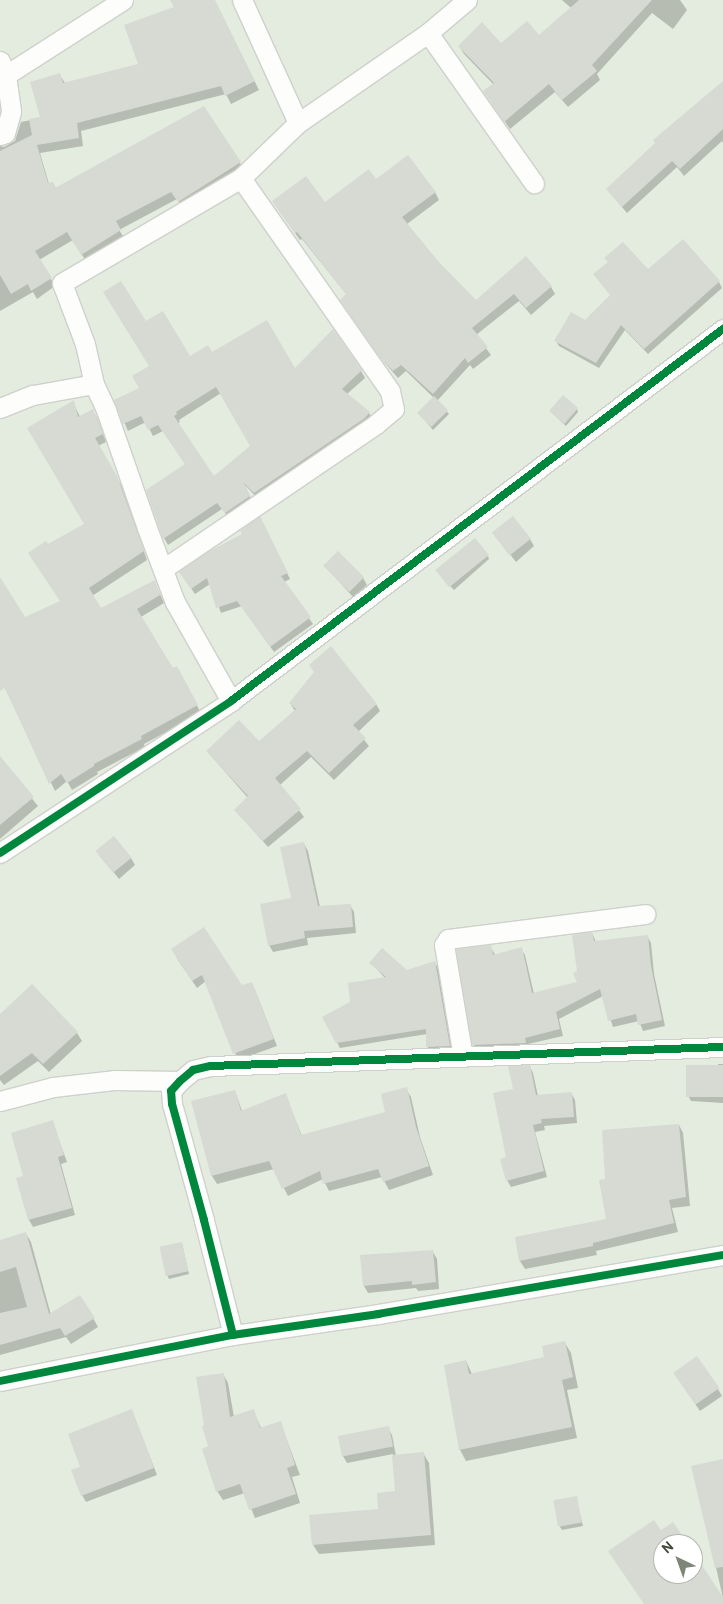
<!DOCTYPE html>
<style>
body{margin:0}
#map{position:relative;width:723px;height:1604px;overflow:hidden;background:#f0f3ee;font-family:Overpass,sans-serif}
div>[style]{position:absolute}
.residential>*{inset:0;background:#e4ebdf}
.shadow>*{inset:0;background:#0003}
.building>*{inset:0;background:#d6dad3;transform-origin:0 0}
.roads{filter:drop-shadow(1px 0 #ced1cb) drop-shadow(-1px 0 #ced1cb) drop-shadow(0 1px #ced1cb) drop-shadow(0 -1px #ced1cb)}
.minor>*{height:19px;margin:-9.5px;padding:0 9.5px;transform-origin:9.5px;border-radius:9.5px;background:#fdfdfc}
.cycleway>*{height:8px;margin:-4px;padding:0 4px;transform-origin:4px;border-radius:4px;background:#00873e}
span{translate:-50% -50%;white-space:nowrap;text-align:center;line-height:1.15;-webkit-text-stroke:4px #fff;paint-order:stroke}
.north{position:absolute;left:653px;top:1534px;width:50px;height:50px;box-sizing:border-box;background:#fff;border:1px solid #b3b7af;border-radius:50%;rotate:318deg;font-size:14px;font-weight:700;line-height:20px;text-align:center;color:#404b38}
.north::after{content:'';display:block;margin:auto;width:18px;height:22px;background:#7e8678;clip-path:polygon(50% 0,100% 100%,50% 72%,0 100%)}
</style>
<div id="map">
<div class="residential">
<i style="clip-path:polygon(evenodd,0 0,723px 0,723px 1604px,0 1604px,0 0,663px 1544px,693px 1544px,693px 1574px,663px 1574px,663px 1544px)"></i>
</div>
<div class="shadow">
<i style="clip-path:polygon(172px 0,214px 0,259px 90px,231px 104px,226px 94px,81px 131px,83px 146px,40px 153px,49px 184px,53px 183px,56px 189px,204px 108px,245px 171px,184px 209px,177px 199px,119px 230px,125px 239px,87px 263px,73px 240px,39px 260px,55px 286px,37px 299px,33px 292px,0 311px,0 146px,4px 147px,15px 141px,21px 122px,41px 118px,59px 74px,65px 83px,139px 65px,176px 8px)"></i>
<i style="clip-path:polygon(562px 0,680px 0,687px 10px,673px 29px,652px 13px,597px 74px,600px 80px,568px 107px,555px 92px,510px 129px,490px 100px,493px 84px,464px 54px,459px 46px,501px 44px,539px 37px,571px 8px)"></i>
<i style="clip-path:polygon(723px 96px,723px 143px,722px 141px,684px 176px,677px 167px,627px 213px,607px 189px)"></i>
<i style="clip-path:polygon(376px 181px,435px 192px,439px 200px,407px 224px,437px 262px,476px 301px,551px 287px,555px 294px,531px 315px,519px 301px,476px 335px,491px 355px,473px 369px,470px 365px,437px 401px,449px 414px,433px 430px,419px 413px,434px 398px,406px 371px,398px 378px,385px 363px,346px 308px,347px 295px,302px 239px,300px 240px,273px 202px,325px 204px)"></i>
<i style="clip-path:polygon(648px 270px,719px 282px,722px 288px,648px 354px,625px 330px,599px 368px,559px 346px,556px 341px,585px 322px,611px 296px)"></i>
<i style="clip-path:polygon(evenodd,146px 323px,189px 358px,212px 353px,294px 370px,361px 371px,365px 378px,347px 394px,369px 413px,373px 420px,259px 500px,245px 485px,253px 504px,230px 519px,222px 509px,168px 545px,164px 538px,186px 465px,163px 431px,153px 436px,146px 422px,128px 431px,115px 401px,141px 389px,150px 366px,146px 323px,221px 393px,251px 446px,214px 477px,178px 423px,180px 422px,179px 420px,221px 393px)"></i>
<i style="clip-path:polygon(73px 402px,80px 417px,93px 411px,97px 418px,106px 442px,98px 446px,121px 485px,147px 560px,92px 596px,100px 609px,154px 581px,164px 603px,141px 617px,172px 670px,176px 667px,201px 713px,144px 744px,145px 747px,97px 772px,98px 774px,72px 790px,67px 781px,55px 791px,0 678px,0 579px,24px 619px,61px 602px,47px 546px,85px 525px)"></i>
<i style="clip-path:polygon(577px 409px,578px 412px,566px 426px,550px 411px)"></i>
<i style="clip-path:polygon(263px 524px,290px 579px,284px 582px,313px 624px,274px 652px,242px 606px,221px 613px,210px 584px,195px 594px,184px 578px,243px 535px)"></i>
<i style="clip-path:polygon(494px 533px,530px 539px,534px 546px,516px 562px)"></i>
<i style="clip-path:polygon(488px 556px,489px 559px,454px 590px,442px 577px)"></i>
<i style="clip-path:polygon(325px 566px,363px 578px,367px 585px,353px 597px)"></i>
<i style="clip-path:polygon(290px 703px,376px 704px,380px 711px,358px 732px,369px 746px,334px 780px,311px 757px,280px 785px,304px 817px,268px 847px,235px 810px,248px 798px,207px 751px,259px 743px,295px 711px)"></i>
<i style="clip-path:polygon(0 759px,38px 806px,0 839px)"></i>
<i style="clip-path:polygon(304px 844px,308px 851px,320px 907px,350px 905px,354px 912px,356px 933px,307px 938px,308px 945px,273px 952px,269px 945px,292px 899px)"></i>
<i style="clip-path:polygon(97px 851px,131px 858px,135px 865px,119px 879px)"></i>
<i style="clip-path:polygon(592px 933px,596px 942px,647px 936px,651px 943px,654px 974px,665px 1026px,643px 1031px,639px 1021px,613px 1027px,603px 996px,559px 1019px,563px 1036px,528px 1044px,529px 1049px,477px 1051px,474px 1045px,490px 946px,495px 955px,521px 949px,525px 955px,534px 994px,579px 982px,578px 972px)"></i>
<i style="clip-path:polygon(176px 957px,242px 987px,255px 990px,277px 1046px,238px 1060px,206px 981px,197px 988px)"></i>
<i style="clip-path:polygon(371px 963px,406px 971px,435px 963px,438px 968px,452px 1051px,430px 1051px,427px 1046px,427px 1034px,340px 1048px,324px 1018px,352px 1002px,386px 979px)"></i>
<i style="clip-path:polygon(0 1016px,77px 1033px,82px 1041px,49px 1072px,38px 1061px,4px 1085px,0 1080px)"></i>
<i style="clip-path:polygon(718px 1064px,723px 1064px,723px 1103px,691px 1101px,687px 1094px,718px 1066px)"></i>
<i style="clip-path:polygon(530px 1067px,533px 1073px,538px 1096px,571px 1093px,575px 1100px,577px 1123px,544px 1126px,545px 1130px,535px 1132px,547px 1177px,511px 1187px,507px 1180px,507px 1158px,515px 1090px)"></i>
<i style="clip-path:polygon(406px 1089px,411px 1097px,420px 1137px,433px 1175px,389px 1190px,382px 1177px,329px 1191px,323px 1179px,288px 1196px,274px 1169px,217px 1184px,212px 1176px,193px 1102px,235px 1091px,242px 1111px,285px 1094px,302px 1136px,387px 1113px)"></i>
<i style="clip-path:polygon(52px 1121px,67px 1162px,61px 1164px,75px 1215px,33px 1227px,29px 1220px,25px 1177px)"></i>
<i style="clip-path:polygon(679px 1125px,683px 1133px,690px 1206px,672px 1208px,678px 1232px,596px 1251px,597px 1255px,525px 1269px,520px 1261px,516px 1238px,607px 1220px,606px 1180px)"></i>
<i style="clip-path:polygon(26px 1234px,31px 1242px,51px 1315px,93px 1318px,98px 1327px,71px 1344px,66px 1337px,0 1355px,0 1241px)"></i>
<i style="clip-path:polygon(182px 1244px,189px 1274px,169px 1279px,167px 1275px)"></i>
<i style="clip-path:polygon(433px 1252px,437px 1259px,439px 1289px,418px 1291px,416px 1288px,368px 1293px,364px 1286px,361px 1257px)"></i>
<i style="clip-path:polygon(565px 1343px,571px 1353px,578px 1388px,567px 1390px,577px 1438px,466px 1461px,460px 1450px,445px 1366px,466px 1361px,472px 1374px,545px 1358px)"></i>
<i style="clip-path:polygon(223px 1374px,228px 1383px,234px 1417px,253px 1410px,261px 1428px,280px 1422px,300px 1475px,292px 1477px,300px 1503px,255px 1518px,245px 1493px,223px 1500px,217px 1491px,206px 1426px)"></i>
<i style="clip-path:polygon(679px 1380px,718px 1389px,722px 1396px,700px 1411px)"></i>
<i style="clip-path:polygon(132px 1411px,157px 1475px,86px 1502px,82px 1495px,82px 1467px)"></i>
<i style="clip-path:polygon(388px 1428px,392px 1435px,396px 1456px,423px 1453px,429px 1463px,435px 1545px,319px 1554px,313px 1545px,380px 1510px,397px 1492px,393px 1454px,347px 1463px,343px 1456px)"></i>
<i style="clip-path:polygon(723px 1460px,723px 1598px,693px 1467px)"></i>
<i style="clip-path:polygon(576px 1498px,583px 1526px,562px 1530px,560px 1527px)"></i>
</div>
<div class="building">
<i style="clip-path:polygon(170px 0,215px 0,255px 81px,225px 96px,221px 86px,77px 123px,79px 138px,37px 145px,48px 183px,53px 182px,55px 188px,204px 106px,241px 162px,178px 202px,171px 192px,116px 221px,121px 230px,81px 255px,67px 232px,35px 251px,52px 278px,31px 291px,28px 284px,11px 294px,0 275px,0 151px,32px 135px,29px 119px,40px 117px,30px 82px,60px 73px,63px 83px,138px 64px,124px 25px,174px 7px)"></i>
<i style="clip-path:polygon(579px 0,652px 0,592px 65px,597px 71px,562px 100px,549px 84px,504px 122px,483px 91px,494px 83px,458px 46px,482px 22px,501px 43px,527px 21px,539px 35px)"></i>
<i style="clip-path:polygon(723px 81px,723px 129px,680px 169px,672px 161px,622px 207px,606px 189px,655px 143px,653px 140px)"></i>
<i style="clip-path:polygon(408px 155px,436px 192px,402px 217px,438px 261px,476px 300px,526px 256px,552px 286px,526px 308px,514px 294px,472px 328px,488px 347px,468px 363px,465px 358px,433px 394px,401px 365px,393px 371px,379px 356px,340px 300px,346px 294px,297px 232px,295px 233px,272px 201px,306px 176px,325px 202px,369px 169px,376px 179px)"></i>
<i style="clip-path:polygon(683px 239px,720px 281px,644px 349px,621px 325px,596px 363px,554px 341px,571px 312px,585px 320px,610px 295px,593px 274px,608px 262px,604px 258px,623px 242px,648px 269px)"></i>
<i style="clip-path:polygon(evenodd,121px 281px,146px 321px,163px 311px,190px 356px,208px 345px,212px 352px,267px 320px,295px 368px,333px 329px,362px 370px,342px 389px,370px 412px,365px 418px,254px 493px,244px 483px,250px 496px,225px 513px,217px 503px,163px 539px,146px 490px,185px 464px,158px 425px,148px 430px,141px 416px,123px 424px,114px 400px,139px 388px,132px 376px,149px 366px,103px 292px,121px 281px,216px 387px,250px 446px,214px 476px,174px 416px,177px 414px,176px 412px,216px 387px)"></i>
<i style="left:563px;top:395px;width:20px;height:21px;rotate:41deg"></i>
<i style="left:434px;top:396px;width:20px;height:24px;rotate:45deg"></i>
<i style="clip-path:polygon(74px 400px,78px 417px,93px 409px,103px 434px,95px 438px,117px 476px,144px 551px,89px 588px,101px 608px,155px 580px,160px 595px,137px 609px,173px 668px,177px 666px,198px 705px,141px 736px,142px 739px,94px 764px,94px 766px,67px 783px,61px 774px,49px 784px,5px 688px,0 691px,0 577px,25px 617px,60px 601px,28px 553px,46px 541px,48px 544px,84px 524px,27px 428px)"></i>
<i style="clip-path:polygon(260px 516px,288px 573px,281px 576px,311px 617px,270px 647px,237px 601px,216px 608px,207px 578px,191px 589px,179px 572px,208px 552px,242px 534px,240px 531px)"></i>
<i style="left:513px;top:516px;width:29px;height:27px;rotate:52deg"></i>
<i style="left:475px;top:538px;width:22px;height:51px;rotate:51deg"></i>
<i style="left:338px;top:551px;width:37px;height:21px;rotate:45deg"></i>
<i style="clip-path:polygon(331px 646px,377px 704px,353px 725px,366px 738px,329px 773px,307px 751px,275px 778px,301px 809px,263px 841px,234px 810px,248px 796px,206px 751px,239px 720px,259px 741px,296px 709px,289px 703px,314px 672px,309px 665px)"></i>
<i style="clip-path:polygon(0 756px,34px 797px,0 825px)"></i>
<i style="left:114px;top:836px;width:28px;height:24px;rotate:51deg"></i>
<i style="clip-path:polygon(304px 842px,318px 906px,351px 904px,353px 927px,304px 931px,305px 938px,268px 946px,260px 904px,291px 898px,280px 847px)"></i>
<i style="clip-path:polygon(204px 927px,242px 985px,252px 982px,274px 1039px,233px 1054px,202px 975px,192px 981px,171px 949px)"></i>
<i style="clip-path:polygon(592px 932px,594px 941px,648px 935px,651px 966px,662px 1020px,638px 1025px,636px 1014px,608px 1021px,600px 989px,556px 1012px,560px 1029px,525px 1038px,526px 1043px,472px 1045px,456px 949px,491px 945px,493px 955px,522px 947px,532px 993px,577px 982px,573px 973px,577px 971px,572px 935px)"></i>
<i style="clip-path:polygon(382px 948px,407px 970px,435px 961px,450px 1046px,426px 1047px,426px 1029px,336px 1043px,322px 1017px,350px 1002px,348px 983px,386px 977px,369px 963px)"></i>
<i style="clip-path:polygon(32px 984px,78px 1032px,43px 1064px,32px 1053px,0 1076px,0 1014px)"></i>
<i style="clip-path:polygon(530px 1065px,536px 1095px,572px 1092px,574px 1117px,541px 1119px,542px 1123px,533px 1125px,544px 1171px,506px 1181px,500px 1159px,506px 1157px,493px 1093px,513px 1089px,508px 1066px)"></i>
<i style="left:723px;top:1065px;width:32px;height:37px;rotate:90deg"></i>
<i style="clip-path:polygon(407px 1087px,416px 1127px,429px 1166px,383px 1182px,378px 1169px,323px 1184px,320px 1171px,282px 1189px,269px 1161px,211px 1176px,191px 1101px,235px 1090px,241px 1111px,286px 1093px,301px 1135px,385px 1112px,381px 1094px)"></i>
<i style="clip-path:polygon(53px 1120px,64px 1155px,58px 1157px,72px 1208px,28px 1220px,16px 1178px,23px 1176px,11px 1133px)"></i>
<i style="clip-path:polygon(679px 1124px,686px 1197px,669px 1200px,674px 1223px,593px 1243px,593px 1246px,519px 1261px,515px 1237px,606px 1219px,599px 1180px,605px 1179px,602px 1130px)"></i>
<i style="clip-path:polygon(26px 1232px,49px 1314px,80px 1295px,95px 1318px,65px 1336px,60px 1328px,0 1345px,0 1313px,27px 1307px,16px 1267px,0 1272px,0 1240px)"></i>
<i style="left:182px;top:1242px;width:30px;height:23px;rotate:78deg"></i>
<i style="clip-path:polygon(433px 1250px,436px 1282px,412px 1285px,412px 1281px,363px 1286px,360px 1255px)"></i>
<i style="clip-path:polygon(565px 1341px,573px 1377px,562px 1380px,572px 1427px,459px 1450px,444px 1365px,466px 1360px,469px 1374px,544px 1357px,542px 1346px)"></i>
<i style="left:697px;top:1356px;width:39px;height:29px;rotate:55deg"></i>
<i style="clip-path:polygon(224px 1373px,230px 1417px,254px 1409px,260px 1428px,281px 1421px,295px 1465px,287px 1468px,296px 1494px,249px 1510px,240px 1484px,216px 1492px,202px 1449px,208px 1446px,202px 1426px,204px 1425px,196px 1377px)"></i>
<i style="clip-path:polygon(132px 1409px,154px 1468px,81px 1496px,71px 1470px,80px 1467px,68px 1434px)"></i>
<i style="left:389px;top:1426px;width:21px;height:52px;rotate:79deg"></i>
<i style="clip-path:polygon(424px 1452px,431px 1535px,312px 1545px,309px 1515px,378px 1509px,377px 1493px,395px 1491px,392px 1455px)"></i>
<i style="clip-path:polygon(723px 1459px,723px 1567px,715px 1568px,691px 1466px)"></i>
<i style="left:577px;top:1496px;width:27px;height:24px;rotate:80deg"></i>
<i style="clip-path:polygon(654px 1520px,661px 1530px,673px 1522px,688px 1544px,663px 1544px,663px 1574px,693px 1574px,693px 1552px,723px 1597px,723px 1604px,644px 1604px,608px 1551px)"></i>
</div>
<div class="roads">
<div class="minor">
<i style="left:242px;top:0;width:135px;rotate:65.5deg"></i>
<i style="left:428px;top:33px;width:184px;rotate:54.8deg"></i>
<i style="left:0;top:61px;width:15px;rotate:67deg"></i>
<i style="left:6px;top:75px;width:37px;rotate:82deg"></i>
<i style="left:11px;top:112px;width:22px;rotate:106deg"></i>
<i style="left:5px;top:133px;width:5px;rotate:158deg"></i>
<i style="left:6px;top:75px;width:139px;rotate:-32.7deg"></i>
<i style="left:94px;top:384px;width:41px;rotate:-102.7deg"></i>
<i style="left:85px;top:344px;width:65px;rotate:-110.7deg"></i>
<i style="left:62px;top:283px;width:208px;rotate:-30.4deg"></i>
<i style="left:241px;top:178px;width:79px;rotate:-44deg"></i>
<i style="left:298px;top:123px;width:158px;rotate:-34.7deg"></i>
<i style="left:428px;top:33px;width:51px;rotate:-40.2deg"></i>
<i style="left:0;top:408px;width:35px;rotate:-22deg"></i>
<i style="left:33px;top:395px;width:62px;rotate:-10.2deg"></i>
<i style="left:94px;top:384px;width:29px;rotate:65deg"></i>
<i style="left:106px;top:410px;width:125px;rotate:70.8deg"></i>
<i style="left:147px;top:528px;width:79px;rotate:69.3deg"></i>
<i style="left:175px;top:602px;width:114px;rotate:60.5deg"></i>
<i style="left:163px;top:569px;width:258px;rotate:-34.2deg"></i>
<i style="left:376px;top:424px;width:23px;rotate:-40deg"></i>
<i style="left:394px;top:409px;width:18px;rotate:-103deg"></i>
<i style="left:390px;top:391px;width:260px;rotate:-125deg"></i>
<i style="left:0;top:853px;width:277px;rotate:-33.3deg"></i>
<i style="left:231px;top:701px;width:617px;rotate:-37.09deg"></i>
<i style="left:463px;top:1057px;width:114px;rotate:-99.6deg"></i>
<i style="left:444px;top:945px;width:7px;rotate:-56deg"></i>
<i style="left:448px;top:939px;width:199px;rotate:-7.2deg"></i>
<i style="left:0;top:1101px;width:55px;rotate:-14.8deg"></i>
<i style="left:53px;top:1087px;width:61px;rotate:-6.5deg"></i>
<i style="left:114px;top:1080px;width:66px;rotate:0.9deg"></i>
<i style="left:233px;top:1335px;width:119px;rotate:-104.2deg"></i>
<i style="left:204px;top:1220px;width:120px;rotate:-105.4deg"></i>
<i style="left:172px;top:1104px;width:13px;rotate:-94deg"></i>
<i style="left:171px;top:1091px;width:13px;rotate:-48deg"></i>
<i style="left:180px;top:1081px;width:17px;rotate:-40deg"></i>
<i style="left:193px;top:1070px;width:18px;rotate:-13deg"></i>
<i style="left:211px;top:1066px;width:512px;rotate:-2.13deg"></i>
<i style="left:0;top:1381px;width:237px;rotate:-11.2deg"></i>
<i style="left:233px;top:1335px;width:147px;rotate:-8.2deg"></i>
<i style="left:378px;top:1314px;width:350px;rotate:-9.7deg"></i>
</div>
</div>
<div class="cycleway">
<i style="left:0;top:853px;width:277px;rotate:-33.3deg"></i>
<i style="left:231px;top:701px;width:617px;rotate:-37.09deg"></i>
<i style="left:233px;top:1335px;width:119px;rotate:-104.2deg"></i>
<i style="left:204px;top:1220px;width:120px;rotate:-105.4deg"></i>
<i style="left:172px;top:1104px;width:13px;rotate:-94deg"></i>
<i style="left:171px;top:1091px;width:13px;rotate:-48deg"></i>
<i style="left:180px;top:1081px;width:17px;rotate:-40deg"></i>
<i style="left:193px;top:1070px;width:18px;rotate:-13deg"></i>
<i style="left:211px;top:1066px;width:512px;rotate:-2.13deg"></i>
<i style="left:0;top:1381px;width:237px;rotate:-11.2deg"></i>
<i style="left:233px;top:1335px;width:147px;rotate:-8.2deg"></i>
<i style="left:378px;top:1314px;width:350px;rotate:-9.7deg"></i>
</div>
<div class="north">N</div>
</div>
